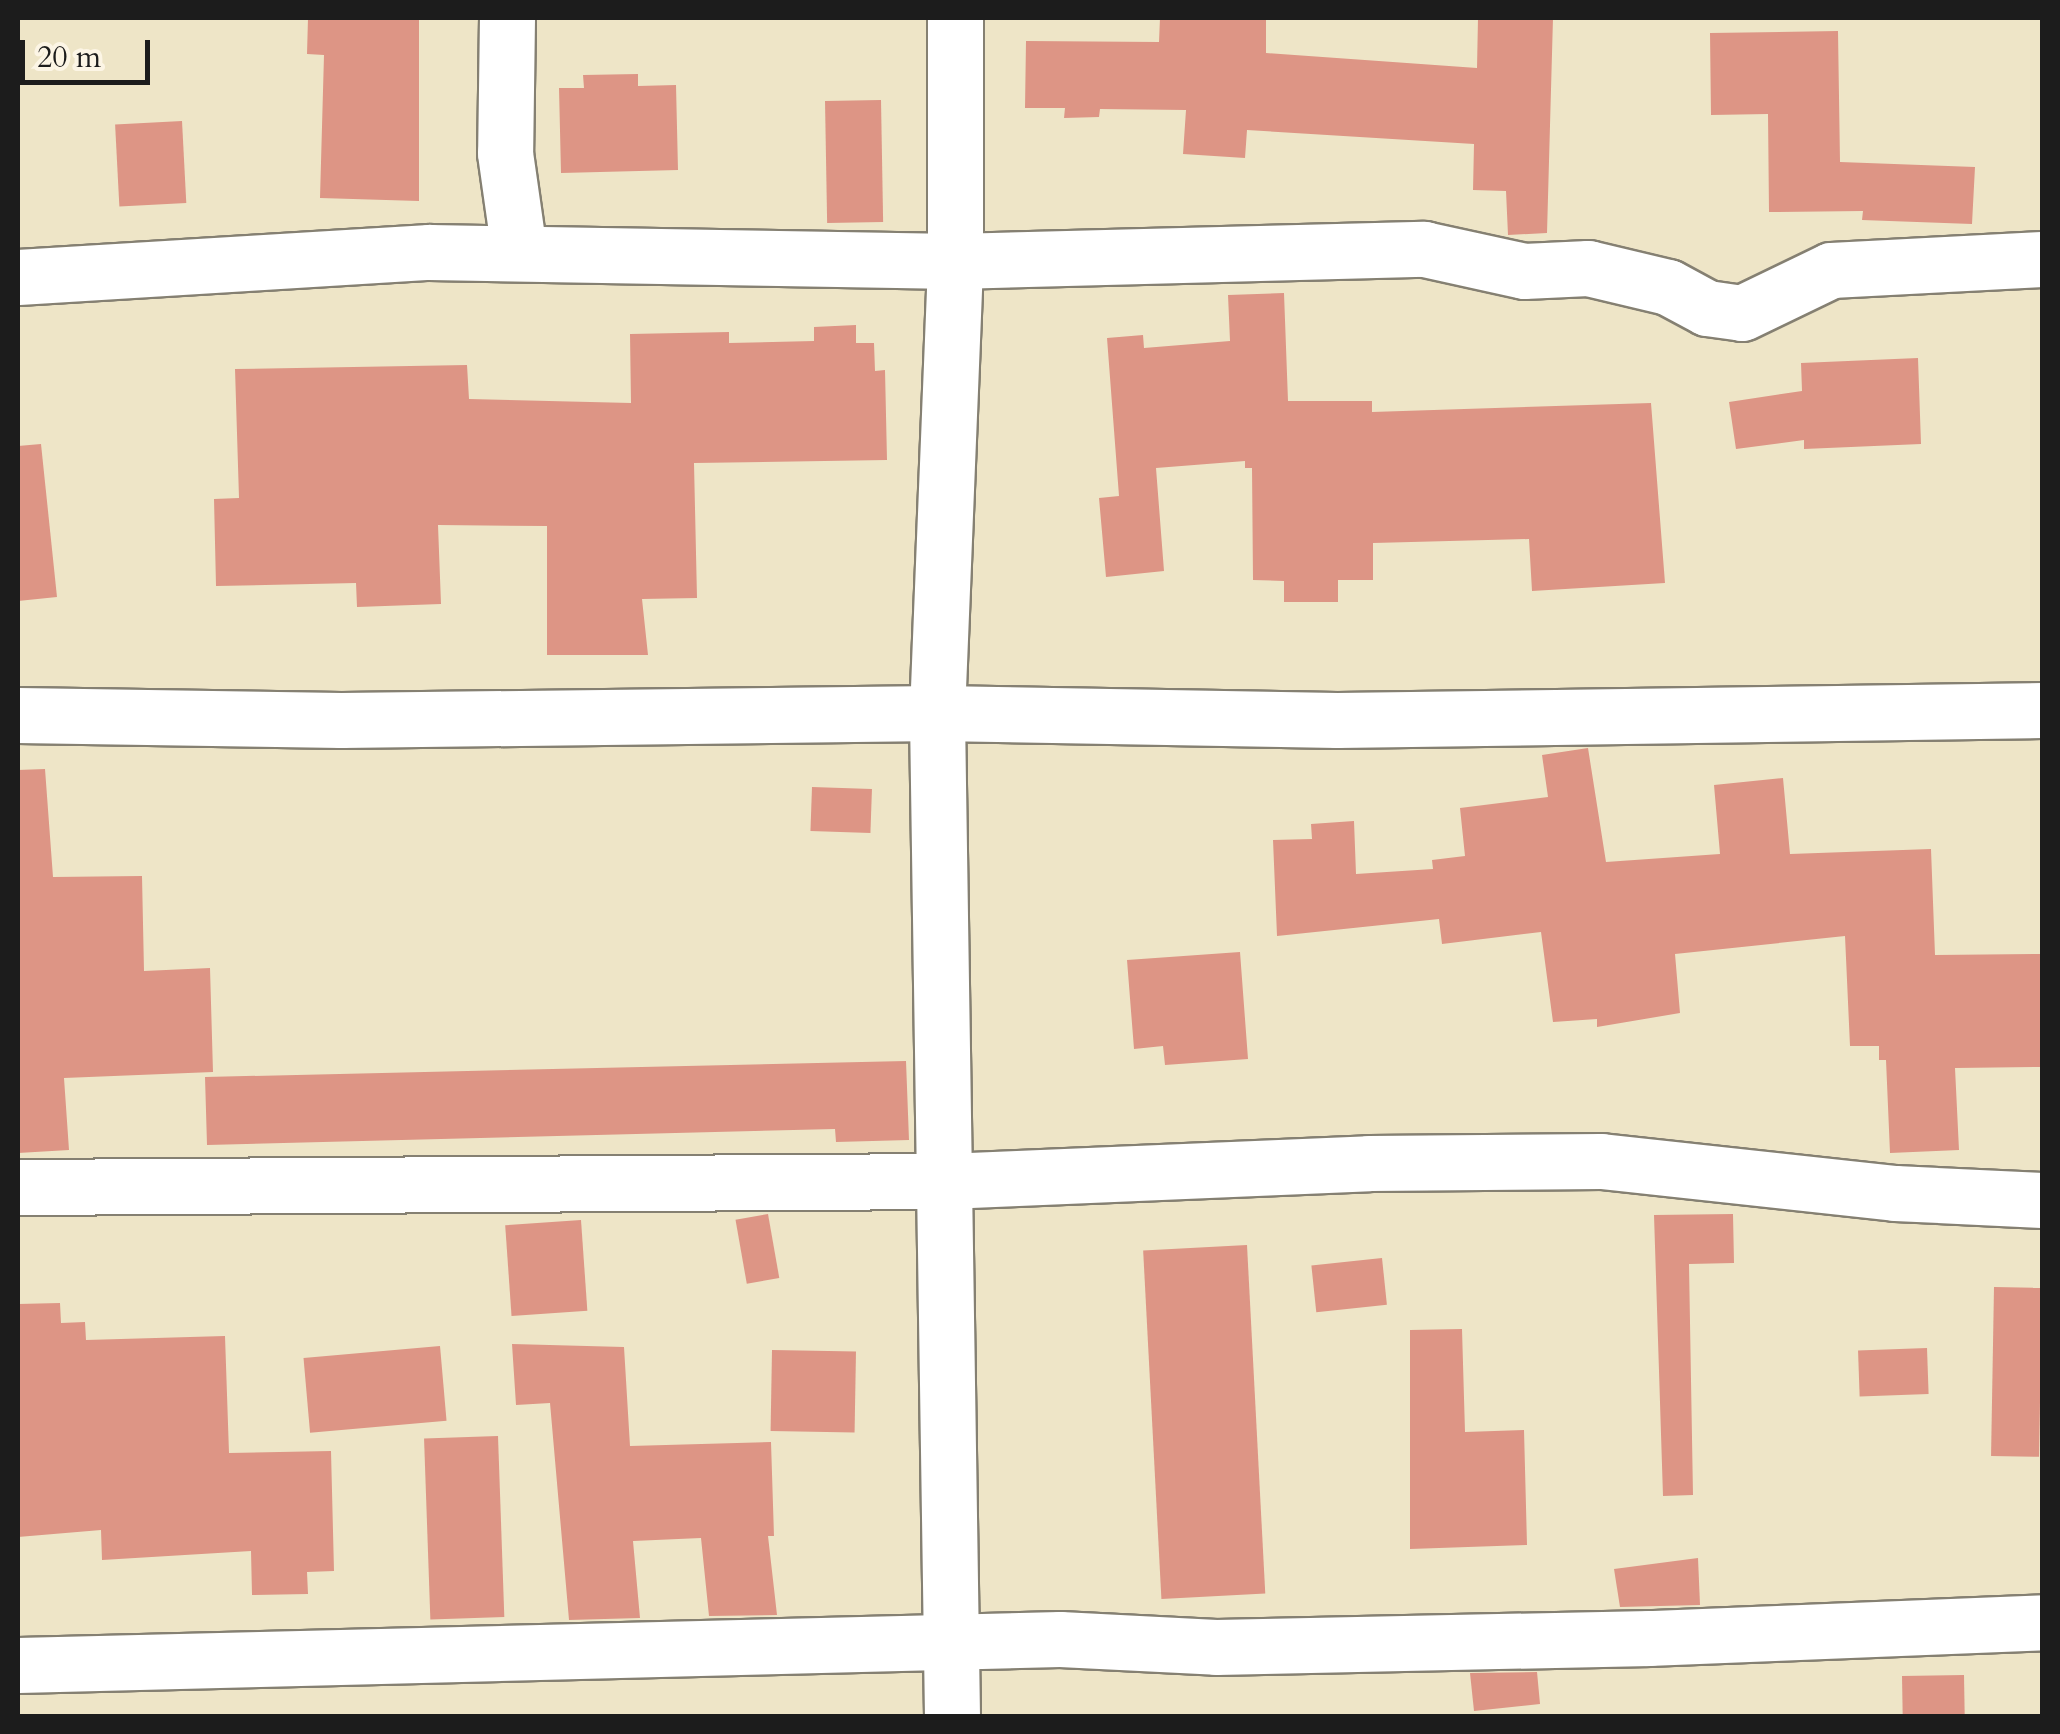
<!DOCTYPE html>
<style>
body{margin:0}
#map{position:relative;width:2060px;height:1734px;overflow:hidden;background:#eee5c7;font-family:Cardo,serif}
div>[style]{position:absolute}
.building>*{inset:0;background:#dd9585;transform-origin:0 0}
.roads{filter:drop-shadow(2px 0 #858072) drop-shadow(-2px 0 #858072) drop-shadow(0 2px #858072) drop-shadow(0 -2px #858072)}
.minor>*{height:55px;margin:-27.5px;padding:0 27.5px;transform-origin:27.5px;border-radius:27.5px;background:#fff}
span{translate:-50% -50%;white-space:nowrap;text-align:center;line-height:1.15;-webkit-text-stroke:9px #fcf5e5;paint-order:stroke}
.frame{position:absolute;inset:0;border:20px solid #1c1c1c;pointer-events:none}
.scale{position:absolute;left:20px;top:40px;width:130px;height:45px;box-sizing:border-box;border:5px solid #1c1c1c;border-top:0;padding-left:12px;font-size:30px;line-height:35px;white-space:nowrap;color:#1c1c1c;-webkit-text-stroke:8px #fcf5e5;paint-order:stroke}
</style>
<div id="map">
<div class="building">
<i style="clip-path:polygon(308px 18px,419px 18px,419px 201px,320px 198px,324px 55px,307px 54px)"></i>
<i style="clip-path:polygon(1160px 18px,1266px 18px,1266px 53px,1477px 68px,1478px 18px,1553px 18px,1547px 233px,1508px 235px,1506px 191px,1473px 190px,1474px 144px,1247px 130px,1245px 158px,1183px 154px,1186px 110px,1100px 109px,1099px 117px,1064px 118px,1065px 108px,1025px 108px,1026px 41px,1159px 42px)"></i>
<i style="clip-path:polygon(1838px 31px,1840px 162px,1975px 167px,1972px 224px,1862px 220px,1863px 211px,1769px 212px,1768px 114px,1711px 115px,1710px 33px)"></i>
<i style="clip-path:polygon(638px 74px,638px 86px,676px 85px,678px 170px,561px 173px,559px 88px,584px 88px,583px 75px)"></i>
<i style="left:881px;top:100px;width:122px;height:56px;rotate:89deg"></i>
<i style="left:182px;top:121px;width:82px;height:67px;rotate:87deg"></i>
<i style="clip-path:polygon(1284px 293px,1288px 401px,1372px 401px,1372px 412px,1651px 403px,1665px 583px,1532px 591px,1529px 539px,1373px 543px,1373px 580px,1338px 580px,1338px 602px,1284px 602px,1284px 581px,1253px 580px,1252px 468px,1245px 468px,1245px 461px,1156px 468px,1164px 571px,1106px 577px,1099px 498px,1119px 496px,1107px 338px,1143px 335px,1144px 348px,1230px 341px,1228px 295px)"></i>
<i style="clip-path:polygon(856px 325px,856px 343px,874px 343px,875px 371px,885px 370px,887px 460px,694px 463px,697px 598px,642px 599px,648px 655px,547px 655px,547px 526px,438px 525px,441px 604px,357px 607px,356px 583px,216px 586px,214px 499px,239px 498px,235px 369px,467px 365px,469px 399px,631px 403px,630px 334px,729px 332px,729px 343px,814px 341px,814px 327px)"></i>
<i style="clip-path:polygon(1918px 358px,1921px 444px,1804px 449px,1804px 440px,1736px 449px,1729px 402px,1802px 391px,1801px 363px)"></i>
<i style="clip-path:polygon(41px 444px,57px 597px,18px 601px,18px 446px)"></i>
<i style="clip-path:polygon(1588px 748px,1606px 862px,1720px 854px,1714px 785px,1783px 778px,1790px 854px,1931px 849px,1935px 955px,2042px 954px,2042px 1067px,1955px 1068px,1959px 1150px,1890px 1153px,1886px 1060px,1879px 1060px,1879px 1046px,1850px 1046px,1845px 936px,1675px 954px,1680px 1013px,1597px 1027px,1597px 1019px,1553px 1022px,1541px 932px,1442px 944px,1439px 919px,1277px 936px,1273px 840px,1312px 839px,1311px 824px,1354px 821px,1356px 874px,1433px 869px,1432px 860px,1465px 856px,1460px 808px,1548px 797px,1542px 755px)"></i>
<i style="clip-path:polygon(45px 769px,53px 877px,142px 876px,144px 971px,210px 968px,213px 1072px,64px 1078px,69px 1150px,18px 1153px,18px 770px)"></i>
<i style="left:812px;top:787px;width:60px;height:44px;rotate:2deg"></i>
<i style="clip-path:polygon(1240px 952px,1248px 1059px,1165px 1065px,1163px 1046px,1134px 1049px,1127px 960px)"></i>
<i style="clip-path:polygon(906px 1061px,909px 1140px,836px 1142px,835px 1129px,207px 1145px,205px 1077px)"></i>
<i style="left:768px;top:1214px;width:65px;height:33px;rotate:80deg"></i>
<i style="clip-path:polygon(1733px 1214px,1734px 1263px,1689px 1264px,1693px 1495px,1663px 1496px,1654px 1215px)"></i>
<i style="left:581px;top:1220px;width:91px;height:76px;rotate:86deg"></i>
<i style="left:1247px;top:1245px;width:349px;height:104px;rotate:87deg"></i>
<i style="left:1382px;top:1258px;width:47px;height:71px;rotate:84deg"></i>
<i style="left:1994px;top:1287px;width:48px;height:169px;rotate:1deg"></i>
<i style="clip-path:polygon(60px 1303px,61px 1323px,85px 1322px,86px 1340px,225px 1336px,229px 1453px,331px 1451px,334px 1571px,307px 1572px,308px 1594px,252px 1595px,251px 1551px,102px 1560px,101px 1530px,18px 1537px,18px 1304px)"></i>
<i style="clip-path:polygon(1462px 1329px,1465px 1432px,1524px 1430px,1527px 1545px,1410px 1549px,1410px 1330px)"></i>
<i style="clip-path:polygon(512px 1344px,624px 1347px,630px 1446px,771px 1442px,774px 1536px,768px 1536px,777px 1615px,709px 1616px,701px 1538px,633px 1541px,640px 1618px,569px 1620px,550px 1403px,516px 1405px)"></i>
<i style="left:440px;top:1346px;width:75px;height:137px;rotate:85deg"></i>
<i style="left:1927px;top:1348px;width:46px;height:69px;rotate:88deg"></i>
<i style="left:772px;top:1350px;width:84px;height:81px;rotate:1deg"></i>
<i style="left:498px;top:1436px;width:181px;height:74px;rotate:88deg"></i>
<i style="clip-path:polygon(1698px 1558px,1700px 1605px,1620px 1607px,1614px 1569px)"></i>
<i style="clip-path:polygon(1537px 1672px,1540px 1704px,1474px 1711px,1470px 1673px)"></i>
<i style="left:1964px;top:1675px;width:41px;height:62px;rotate:89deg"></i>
</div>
<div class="roads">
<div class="minor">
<i style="left:507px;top:18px;width:135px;rotate:90.8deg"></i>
<i style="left:505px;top:153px;width:99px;rotate:81.9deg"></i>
<i style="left:18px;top:277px;width:412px;rotate:-3.5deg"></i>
<i style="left:429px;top:252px;width:526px;rotate:0.98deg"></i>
<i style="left:955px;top:261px;width:469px;rotate:-1.5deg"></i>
<i style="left:1424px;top:249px;width:102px;rotate:12.4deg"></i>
<i style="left:1524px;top:271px;width:64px;rotate:-2.7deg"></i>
<i style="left:1588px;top:268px;width:82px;rotate:13.4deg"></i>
<i style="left:1668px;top:287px;width:44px;rotate:28.3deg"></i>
<i style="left:1707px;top:308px;width:35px;rotate:8deg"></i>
<i style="left:1742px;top:313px;width:99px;rotate:-25.8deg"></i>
<i style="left:1831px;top:270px;width:211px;rotate:-3deg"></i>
<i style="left:18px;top:715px;width:323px;rotate:0.9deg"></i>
<i style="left:341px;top:720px;width:596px;rotate:-0.67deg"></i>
<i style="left:937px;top:713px;width:400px;rotate:1deg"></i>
<i style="left:1337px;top:720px;width:705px;rotate:-0.81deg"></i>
<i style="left:18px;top:1187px;width:928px;rotate:-0.37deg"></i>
<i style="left:946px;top:1181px;width:423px;rotate:-2.4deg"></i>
<i style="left:1369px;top:1163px;width:232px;rotate:-0.5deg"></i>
<i style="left:1601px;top:1161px;width:296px;rotate:6.2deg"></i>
<i style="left:1895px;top:1193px;width:147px;rotate:2.7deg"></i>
<i style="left:18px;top:1665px;width:1042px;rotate:-1.43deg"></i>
<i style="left:1060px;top:1639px;width:156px;rotate:2.9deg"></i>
<i style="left:1216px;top:1647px;width:434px;rotate:-1.2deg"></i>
<i style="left:1650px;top:1638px;width:392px;rotate:-2.3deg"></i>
<i style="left:952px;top:1716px;width:1003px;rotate:-90.86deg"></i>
<i style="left:937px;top:713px;width:452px;rotate:-87.7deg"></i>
<i style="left:955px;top:261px;width:243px;rotate:-90deg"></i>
</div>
</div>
<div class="frame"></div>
<div class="scale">20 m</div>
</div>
